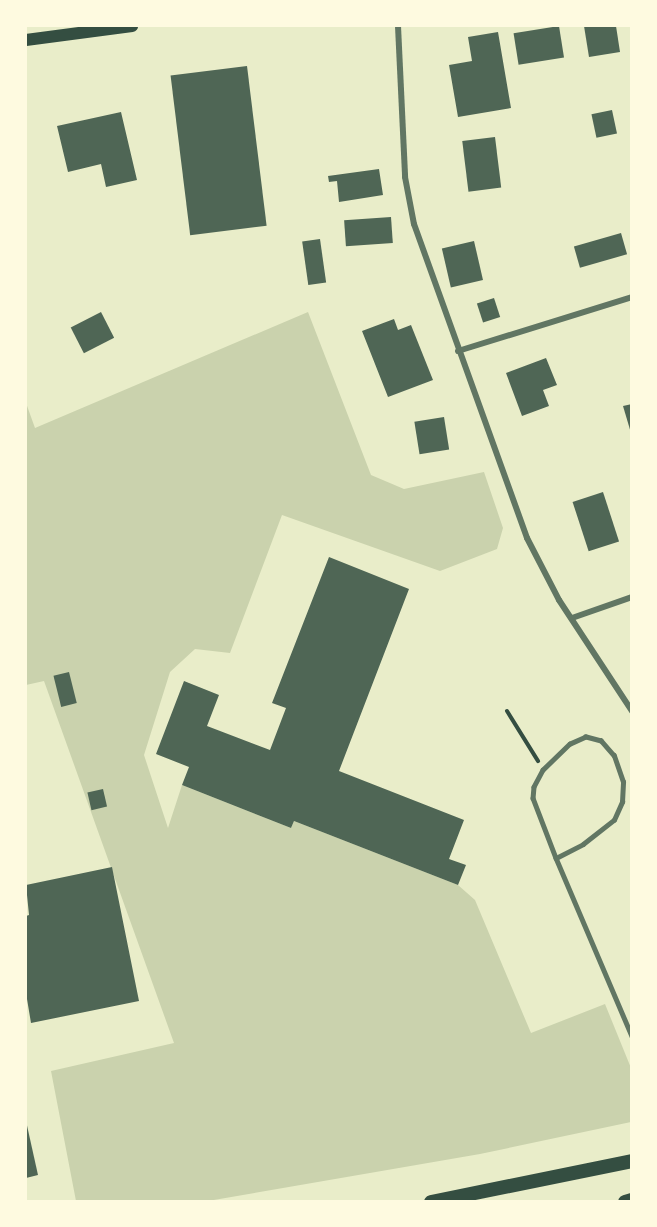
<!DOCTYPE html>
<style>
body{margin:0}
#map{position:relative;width:657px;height:1227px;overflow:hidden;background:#e9edc9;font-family:"Work Sans",sans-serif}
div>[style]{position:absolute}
.green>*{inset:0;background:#cad2ad}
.building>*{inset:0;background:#4f6655;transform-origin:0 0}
.path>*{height:4px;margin:-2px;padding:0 2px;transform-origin:2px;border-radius:2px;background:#344e41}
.service>*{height:4.5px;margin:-2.25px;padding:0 2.25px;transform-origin:2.25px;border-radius:2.25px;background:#617663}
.minor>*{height:6px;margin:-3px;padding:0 3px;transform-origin:3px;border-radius:3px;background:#617663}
.secondary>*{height:12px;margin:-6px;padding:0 6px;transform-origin:6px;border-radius:6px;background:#344e41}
.trunk>*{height:14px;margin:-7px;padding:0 7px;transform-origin:7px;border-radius:7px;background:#344e41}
span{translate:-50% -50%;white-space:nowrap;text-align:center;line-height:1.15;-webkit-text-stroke:5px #fefae0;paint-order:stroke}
.frame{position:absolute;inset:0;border:27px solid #fefae0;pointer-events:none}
</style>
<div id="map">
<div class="green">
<i style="clip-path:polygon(308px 312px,371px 475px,404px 489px,484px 472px,503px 528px,497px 549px,440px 571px,282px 515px,230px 653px,195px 649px,170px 672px,144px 755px,168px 828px,182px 785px,291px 828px,294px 821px,458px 885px,475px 900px,531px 1033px,605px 1004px,631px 1068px,631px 1122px,480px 1154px,208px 1201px,76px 1201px,51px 1071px,174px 1043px,44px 681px,26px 685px,26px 403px,35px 428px)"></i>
</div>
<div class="building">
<i style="left:559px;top:26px;width:32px;height:46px;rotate:81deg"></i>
<i style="clip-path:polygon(584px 26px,616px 26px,620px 52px,589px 57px)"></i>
<i style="clip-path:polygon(498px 32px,511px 108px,458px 117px,449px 65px,472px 61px,468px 37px)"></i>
<i style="left:247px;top:66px;width:161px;height:77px;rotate:83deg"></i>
<i style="left:612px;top:110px;width:24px;height:21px;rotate:78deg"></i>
<i style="clip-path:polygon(121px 112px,137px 180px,106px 187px,101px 164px,68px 172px,57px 126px)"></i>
<i style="left:495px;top:137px;width:51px;height:33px;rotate:83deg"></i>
<i style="clip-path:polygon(379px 169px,383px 195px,339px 202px,337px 181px,329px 182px,328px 176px)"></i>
<i style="left:391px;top:217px;width:26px;height:47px;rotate:86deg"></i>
<i style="left:621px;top:233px;width:22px;height:49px;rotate:74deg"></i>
<i style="left:320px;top:239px;width:44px;height:18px;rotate:82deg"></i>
<i style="left:474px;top:241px;width:40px;height:33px;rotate:77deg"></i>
<i style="left:494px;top:298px;width:20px;height:18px;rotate:72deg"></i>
<i style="left:101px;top:312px;width:29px;height:34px;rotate:63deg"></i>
<i style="clip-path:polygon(394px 319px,398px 330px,411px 325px,433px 380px,388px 397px,362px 331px)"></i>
<i style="clip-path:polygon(546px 358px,557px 385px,543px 390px,549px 406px,522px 416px,506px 373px)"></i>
<i style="clip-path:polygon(632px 404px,632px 433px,631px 433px,623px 406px)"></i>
<i style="left:444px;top:417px;width:33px;height:30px;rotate:81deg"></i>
<i style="left:603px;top:492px;width:52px;height:32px;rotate:72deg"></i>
<i style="clip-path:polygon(329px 557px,409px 589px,339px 771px,464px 820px,449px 859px,466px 865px,458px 885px,294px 821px,291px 828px,182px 785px,189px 767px,156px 754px,184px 681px,219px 695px,207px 726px,270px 750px,286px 708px,272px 703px)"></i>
<i style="left:69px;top:672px;width:32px;height:16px;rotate:76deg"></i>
<i style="left:103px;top:789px;width:18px;height:16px;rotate:77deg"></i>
<i style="clip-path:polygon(112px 867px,139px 1001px,31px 1023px,26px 993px,26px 916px,29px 915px,26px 885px)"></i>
<i style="clip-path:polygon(26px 1121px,38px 1175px,26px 1178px)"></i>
</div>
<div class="path">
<i style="left:507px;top:711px;width:59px;rotate:58.2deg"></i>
</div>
<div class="service">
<i style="left:556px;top:858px;width:30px;rotate:-27deg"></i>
<i style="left:583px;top:844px;width:39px;rotate:-38deg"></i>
<i style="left:614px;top:820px;width:20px;rotate:-66deg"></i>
<i style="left:622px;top:802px;width:20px;rotate:-87deg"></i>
<i style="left:623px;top:782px;width:28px;rotate:-109deg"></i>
<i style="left:614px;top:756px;width:20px;rotate:-131deg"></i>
<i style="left:601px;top:741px;width:16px;rotate:-165deg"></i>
<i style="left:586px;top:737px;width:17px;rotate:156deg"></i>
<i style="left:570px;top:744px;width:37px;rotate:136deg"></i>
<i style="left:543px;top:770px;width:19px;rotate:118deg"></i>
<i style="left:534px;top:787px;width:11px;rotate:95deg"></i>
<i style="left:533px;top:798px;width:64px;rotate:69deg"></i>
<i style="left:556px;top:858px;width:194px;rotate:66.9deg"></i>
</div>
<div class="minor">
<i style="left:398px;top:26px;width:151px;rotate:87.3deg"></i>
<i style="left:405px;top:177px;width:48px;rotate:79.2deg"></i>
<i style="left:414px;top:224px;width:334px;rotate:70.2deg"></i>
<i style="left:527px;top:538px;width:70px;rotate:62.7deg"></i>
<i style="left:559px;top:600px;width:133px;rotate:56.7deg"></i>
<i style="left:458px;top:351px;width:182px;rotate:-17.2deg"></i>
<i style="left:572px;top:618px;width:64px;rotate:-19.3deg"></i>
</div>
<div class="secondary">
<i style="left:26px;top:40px;width:107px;rotate:-7.5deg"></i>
</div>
<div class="trunk">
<i style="left:431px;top:1202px;width:205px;rotate:-11.5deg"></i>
<i style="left:625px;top:1202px;width:7px;rotate:-16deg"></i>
</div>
<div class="frame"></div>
</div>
